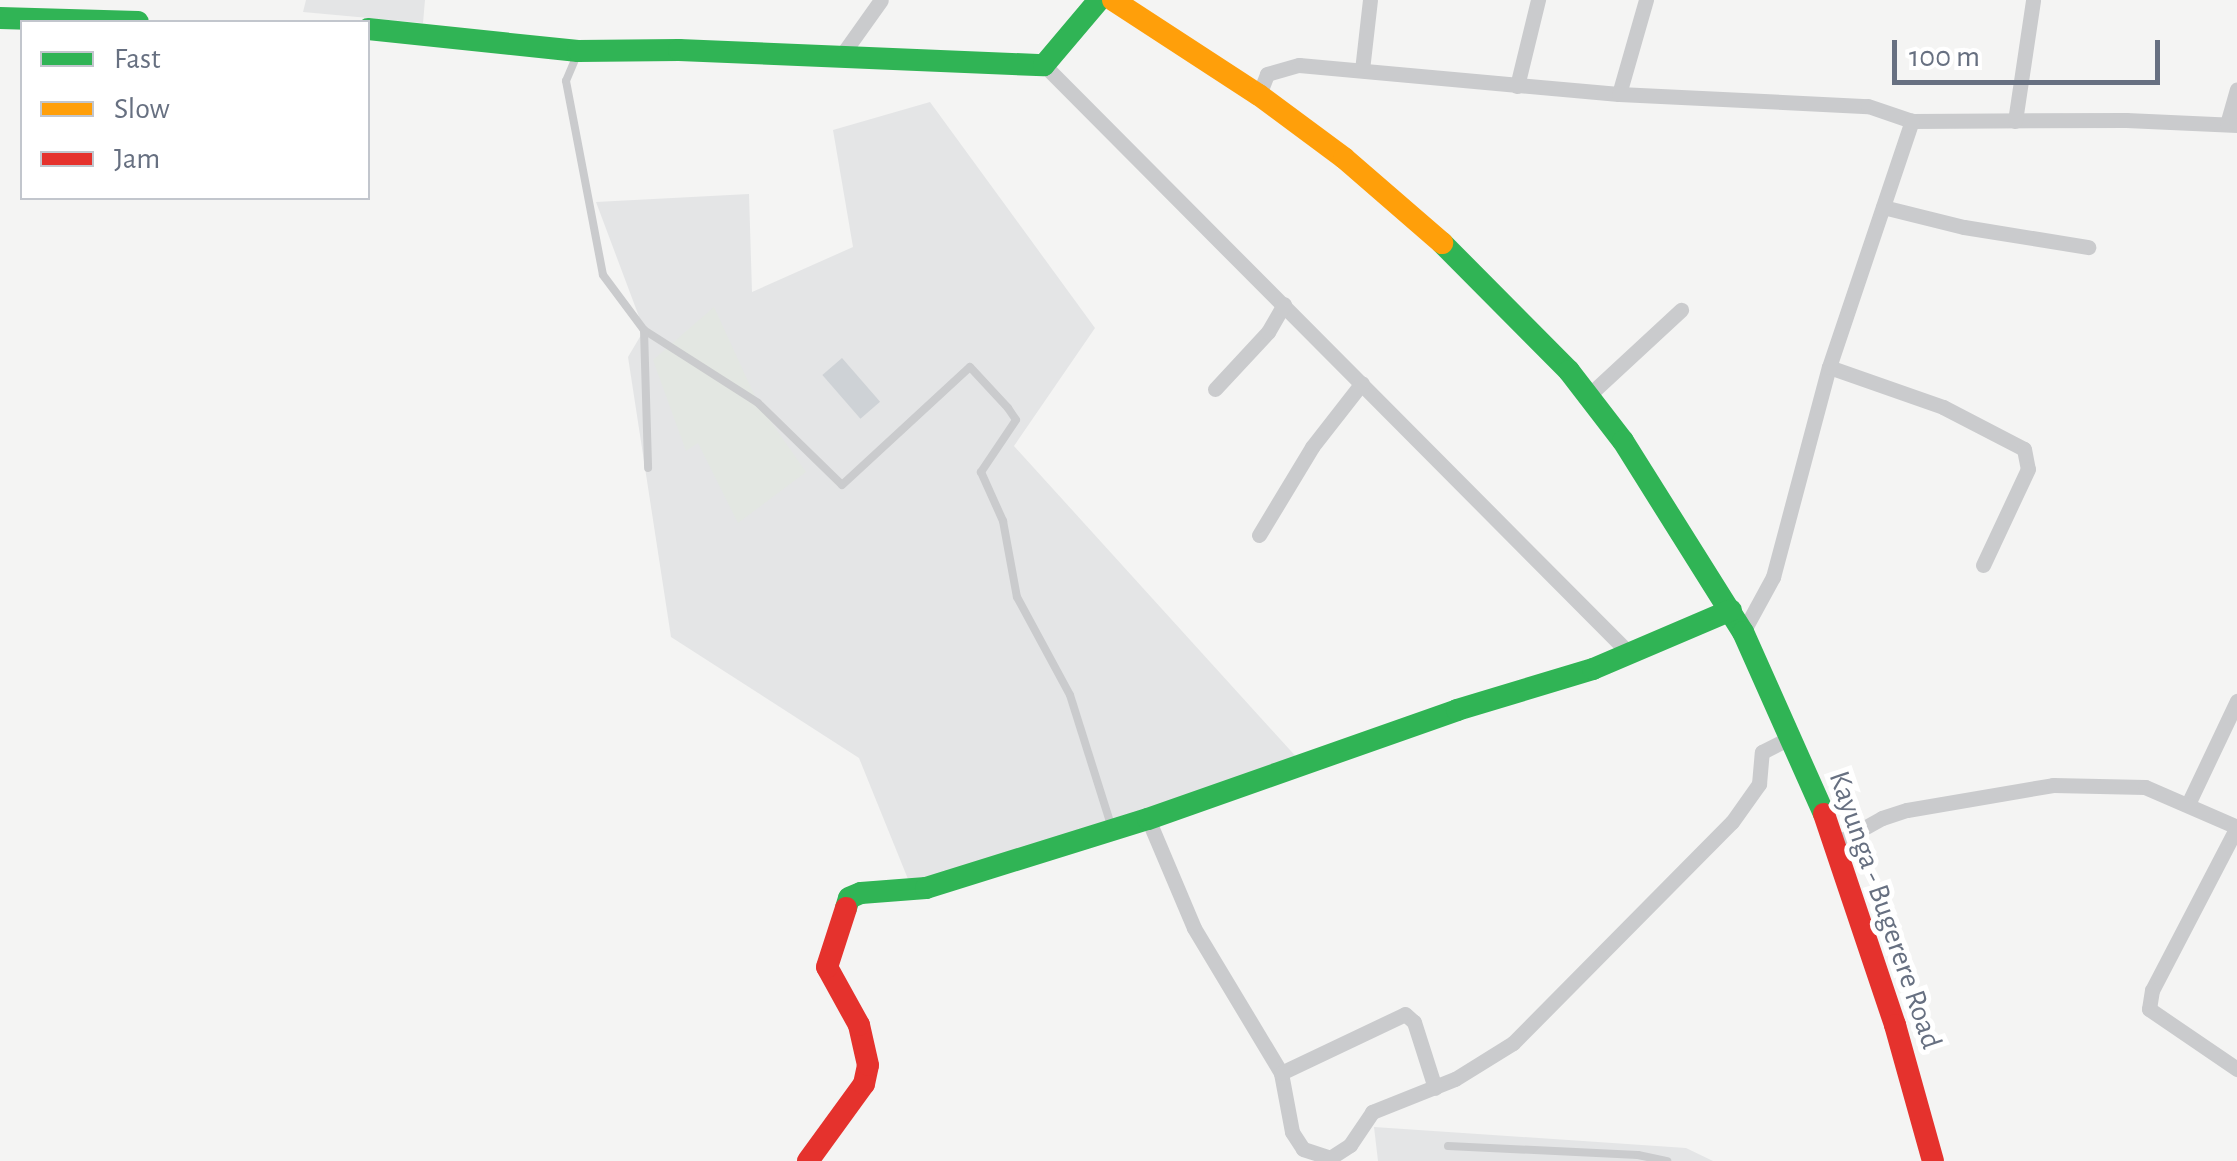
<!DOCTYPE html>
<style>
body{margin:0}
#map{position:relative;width:2237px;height:1161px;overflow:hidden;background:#f4f4f3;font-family:"Alegreya Sans",sans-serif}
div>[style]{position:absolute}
.built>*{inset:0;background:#e4e5e6}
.green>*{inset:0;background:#e3e7e2}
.water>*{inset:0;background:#ced2d6;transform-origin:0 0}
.lane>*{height:8px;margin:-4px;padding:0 4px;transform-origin:4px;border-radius:4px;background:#cacbcd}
.street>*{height:15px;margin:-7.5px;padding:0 7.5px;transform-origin:7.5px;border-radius:7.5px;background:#cacbcd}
.fast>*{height:22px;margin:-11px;padding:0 11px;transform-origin:11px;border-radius:11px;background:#30b455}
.slow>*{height:22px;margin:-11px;padding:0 11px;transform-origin:11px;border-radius:11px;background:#ff9f0a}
.jam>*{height:22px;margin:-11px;padding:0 11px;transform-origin:11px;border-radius:11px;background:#e5322d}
span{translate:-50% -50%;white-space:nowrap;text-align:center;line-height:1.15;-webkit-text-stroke:10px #fff;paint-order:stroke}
.street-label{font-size:30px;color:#677081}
.legend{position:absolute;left:20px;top:20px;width:350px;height:180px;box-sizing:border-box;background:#fff;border:2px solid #c2c6cd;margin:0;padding:12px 18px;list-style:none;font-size:30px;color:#677081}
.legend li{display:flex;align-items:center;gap:20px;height:50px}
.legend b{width:50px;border:2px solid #c2c6cd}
.scale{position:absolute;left:1892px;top:40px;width:268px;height:45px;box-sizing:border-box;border:5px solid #677081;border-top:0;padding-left:12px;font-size:30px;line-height:35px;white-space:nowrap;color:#677081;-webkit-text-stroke:8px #fff;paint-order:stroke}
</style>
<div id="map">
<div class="built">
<i style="clip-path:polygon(306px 0,425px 0,423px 23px,303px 12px)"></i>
<i style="clip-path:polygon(930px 102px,1095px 328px,1014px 446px,1300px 761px,910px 884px,859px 758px,671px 637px,628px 357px,644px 330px,596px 202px,749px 194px,752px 292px,853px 247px,833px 130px)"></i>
<i style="clip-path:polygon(1374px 1127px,1686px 1148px,1713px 1161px,1378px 1161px)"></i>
</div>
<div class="green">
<i style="clip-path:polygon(714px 307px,758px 403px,806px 472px,738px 523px,698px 443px,686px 451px,653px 360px)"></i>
</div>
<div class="water">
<i style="left:842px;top:358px;width:58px;height:26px;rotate:49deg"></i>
</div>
<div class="lane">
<i style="left:577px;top:55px;width:28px;rotate:113deg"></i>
<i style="left:566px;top:81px;width:197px;rotate:79.2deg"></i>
<i style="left:603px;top:275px;width:69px;rotate:53.3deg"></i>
<i style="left:644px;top:330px;width:135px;rotate:32.6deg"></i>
<i style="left:758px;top:403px;width:117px;rotate:44.3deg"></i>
<i style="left:842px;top:485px;width:174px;rotate:-42.7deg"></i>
<i style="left:970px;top:367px;width:56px;rotate:47.2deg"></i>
<i style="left:1008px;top:408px;width:14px;rotate:56deg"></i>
<i style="left:1016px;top:420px;width:63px;rotate:123.9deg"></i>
<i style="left:981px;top:472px;width:54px;rotate:65.8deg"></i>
<i style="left:1003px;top:521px;width:77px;rotate:79.6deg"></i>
<i style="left:1017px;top:597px;width:111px;rotate:61.6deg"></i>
<i style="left:1070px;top:695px;width:139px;rotate:72.5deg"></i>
<i style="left:644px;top:330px;width:138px;rotate:88.3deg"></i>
<i style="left:1448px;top:1146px;width:190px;rotate:2.7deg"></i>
<i style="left:1638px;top:1155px;width:30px;rotate:12deg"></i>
</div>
<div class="street">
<i style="left:839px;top:59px;width:72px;rotate:-54.6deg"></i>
<i style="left:1044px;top:65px;width:831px;rotate:45.15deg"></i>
<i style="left:1362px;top:70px;width:70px;rotate:-83.5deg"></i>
<i style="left:1517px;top:86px;width:89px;rotate:-76.3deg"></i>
<i style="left:1619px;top:94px;width:98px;rotate:-74deg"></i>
<i style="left:1259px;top:95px;width:22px;rotate:-69deg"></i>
<i style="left:1267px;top:74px;width:33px;rotate:-16deg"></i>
<i style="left:1299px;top:65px;width:321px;rotate:5.2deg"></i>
<i style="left:1619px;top:94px;width:249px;rotate:2.8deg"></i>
<i style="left:1868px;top:106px;width:46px;rotate:18.8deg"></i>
<i style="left:1912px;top:121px;width:214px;rotate:-0.3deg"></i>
<i style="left:2126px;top:120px;width:111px;rotate:2.6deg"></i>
<i style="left:2015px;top:121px;width:122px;rotate:-81.5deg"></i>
<i style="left:2227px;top:124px;width:36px;rotate:-74deg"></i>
<i style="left:1883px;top:207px;width:83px;rotate:13.9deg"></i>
<i style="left:1964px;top:227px;width:126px;rotate:9.2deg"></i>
<i style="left:1829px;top:367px;width:121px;rotate:19.3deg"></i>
<i style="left:1943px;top:407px;width:91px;rotate:27.4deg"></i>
<i style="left:2024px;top:449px;width:20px;rotate:79deg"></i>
<i style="left:2028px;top:469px;width:106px;rotate:115.1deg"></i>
<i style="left:1215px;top:389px;width:78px;rotate:-47.1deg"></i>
<i style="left:1268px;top:332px;width:32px;rotate:-60deg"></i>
<i style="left:1588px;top:396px;width:127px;rotate:-42.8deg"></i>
<i style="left:1259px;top:535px;width:103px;rotate:-58.9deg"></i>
<i style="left:1312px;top:447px;width:81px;rotate:-52deg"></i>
<i style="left:1743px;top:632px;width:63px;rotate:-61.4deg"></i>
<i style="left:1773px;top:577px;width:217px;rotate:-75.1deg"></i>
<i style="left:1829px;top:367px;width:260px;rotate:-71.4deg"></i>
<i style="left:2189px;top:802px;width:112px;rotate:-64.6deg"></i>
<i style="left:1148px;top:819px;width:118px;rotate:67.1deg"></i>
<i style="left:1194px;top:928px;width:169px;rotate:59deg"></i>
<i style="left:1281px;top:1073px;width:60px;rotate:79.4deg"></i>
<i style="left:1292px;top:1132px;width:20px;rotate:57deg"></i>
<i style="left:1303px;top:1149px;width:28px;rotate:18deg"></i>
<i style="left:1330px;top:1158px;width:24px;rotate:-33deg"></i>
<i style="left:1350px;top:1145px;width:40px;rotate:-56deg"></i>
<i style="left:1372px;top:1112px;width:89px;rotate:-21.7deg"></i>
<i style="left:1455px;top:1079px;width:68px;rotate:-31.8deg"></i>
<i style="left:1513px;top:1043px;width:311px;rotate:-45.3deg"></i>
<i style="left:1732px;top:822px;width:47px;rotate:-54.6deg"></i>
<i style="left:1759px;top:784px;width:32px;rotate:-85deg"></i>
<i style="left:1762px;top:752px;width:34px;rotate:-27deg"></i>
<i style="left:2237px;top:827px;width:184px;rotate:117.5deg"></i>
<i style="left:2152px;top:990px;width:19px;rotate:99deg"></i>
<i style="left:2149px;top:1009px;width:107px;rotate:34.3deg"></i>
<i style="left:1837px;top:843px;width:51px;rotate:-29.1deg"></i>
<i style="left:1882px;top:818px;width:26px;rotate:-18deg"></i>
<i style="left:1907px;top:810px;width:148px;rotate:-9.7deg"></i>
<i style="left:2053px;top:785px;width:92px;rotate:1.2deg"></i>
<i style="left:2145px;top:787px;width:100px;rotate:23.5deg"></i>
<i style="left:1281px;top:1073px;width:137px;rotate:-25.4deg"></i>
<i style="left:1405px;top:1014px;width:12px;rotate:42deg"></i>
<i style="left:1414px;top:1022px;width:69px;rotate:72.3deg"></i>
</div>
<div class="fast">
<i style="left:0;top:18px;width:138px;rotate:1.7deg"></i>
<i style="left:368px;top:29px;width:211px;rotate:6deg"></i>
<i style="left:578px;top:51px;width:101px;rotate:-0.6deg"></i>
<i style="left:679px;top:50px;width:365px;rotate:2.4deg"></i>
<i style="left:1044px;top:65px;width:85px;rotate:-49.8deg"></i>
<i style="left:1442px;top:243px;width:180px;rotate:45.2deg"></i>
<i style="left:1569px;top:371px;width:88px;rotate:52.4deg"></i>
<i style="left:1623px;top:441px;width:226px;rotate:57.9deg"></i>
<i style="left:1743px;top:632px;width:199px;rotate:66deg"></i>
<i style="left:846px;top:908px;width:10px;rotate:-73deg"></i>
<i style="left:849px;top:898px;width:13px;rotate:-23deg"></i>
<i style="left:861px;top:893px;width:65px;rotate:-4.4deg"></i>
<i style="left:926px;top:888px;width:232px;rotate:-17.3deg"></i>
<i style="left:1148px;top:819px;width:328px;rotate:-19.4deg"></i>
<i style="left:1457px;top:710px;width:142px;rotate:-16.8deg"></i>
<i style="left:1593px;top:669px;width:150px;rotate:-23.1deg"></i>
</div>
<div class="slow">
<i style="left:1113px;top:0;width:174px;rotate:33.1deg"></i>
<i style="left:1259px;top:95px;width:106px;rotate:36.5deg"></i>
<i style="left:1344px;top:158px;width:130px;rotate:40.9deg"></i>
</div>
<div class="jam">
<i style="left:1824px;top:814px;width:223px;rotate:71.4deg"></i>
<i style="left:1895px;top:1025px;width:141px;rotate:74.4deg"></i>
<i style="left:808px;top:1161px;width:95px;rotate:-54deg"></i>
<i style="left:864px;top:1084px;width:19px;rotate:-78deg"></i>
<i style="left:868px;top:1065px;width:41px;rotate:-102.7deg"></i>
<i style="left:859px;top:1025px;width:66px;rotate:-118.9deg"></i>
<i style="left:827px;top:967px;width:62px;rotate:-72.1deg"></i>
</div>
<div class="street-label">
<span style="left:1885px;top:910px;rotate:71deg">Kayunga - Bugerere Road</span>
</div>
<ul class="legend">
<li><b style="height:12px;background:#30b455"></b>Fast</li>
<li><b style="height:12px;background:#ff9f0a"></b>Slow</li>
<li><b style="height:12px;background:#e5322d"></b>Jam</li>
</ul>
<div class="scale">100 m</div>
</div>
